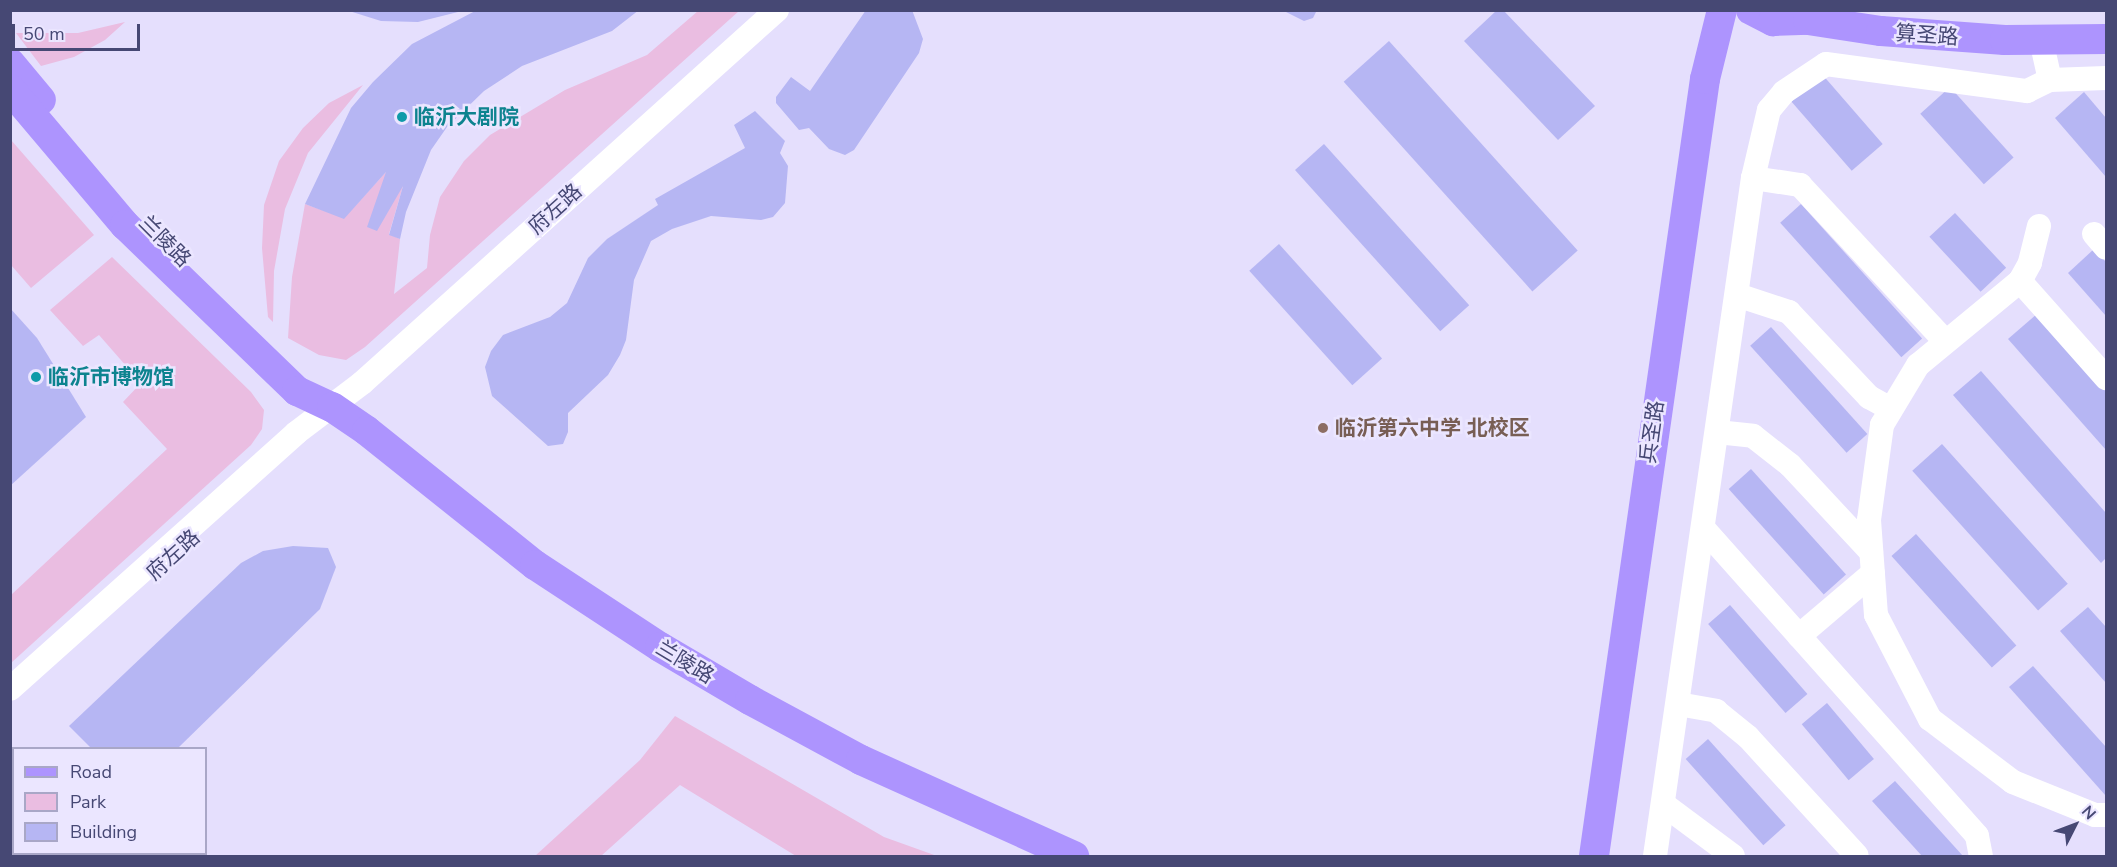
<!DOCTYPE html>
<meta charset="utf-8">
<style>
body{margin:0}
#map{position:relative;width:2117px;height:867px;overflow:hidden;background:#e5dffd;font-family:"Nunito Sans","Noto Sans SC",sans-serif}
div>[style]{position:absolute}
.green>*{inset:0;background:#eabde1}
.building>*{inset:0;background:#b6b6f3;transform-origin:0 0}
.minor>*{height:24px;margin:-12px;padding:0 12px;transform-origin:12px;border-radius:12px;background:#fff}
.major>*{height:30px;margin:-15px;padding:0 15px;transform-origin:15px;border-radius:15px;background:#ad94fe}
.dots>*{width:16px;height:16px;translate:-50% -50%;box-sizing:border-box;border:3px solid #ebe6ff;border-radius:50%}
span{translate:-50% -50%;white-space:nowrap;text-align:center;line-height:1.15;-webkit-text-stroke:5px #ebe6ff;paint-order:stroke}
.street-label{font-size:21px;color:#464874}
.culture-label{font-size:21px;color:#0d838f;font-weight:700}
.left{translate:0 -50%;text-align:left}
.education-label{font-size:21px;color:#785e54;font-weight:700}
.frame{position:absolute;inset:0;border:12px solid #464874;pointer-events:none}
.legend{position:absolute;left:12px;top:747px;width:195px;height:108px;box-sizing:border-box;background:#ebe6ff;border:2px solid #a9a7c7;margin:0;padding:8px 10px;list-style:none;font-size:18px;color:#464874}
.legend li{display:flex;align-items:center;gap:12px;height:30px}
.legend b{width:30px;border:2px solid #a9a7c7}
.north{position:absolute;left:2045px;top:795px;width:60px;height:60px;-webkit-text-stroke:4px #ebe6ff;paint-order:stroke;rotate:48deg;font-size:16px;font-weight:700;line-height:24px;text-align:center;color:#464874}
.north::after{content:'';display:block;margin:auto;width:21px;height:27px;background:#464874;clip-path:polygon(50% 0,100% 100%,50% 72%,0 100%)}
.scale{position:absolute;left:12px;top:24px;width:128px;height:27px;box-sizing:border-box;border:3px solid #464874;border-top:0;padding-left:8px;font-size:18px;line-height:21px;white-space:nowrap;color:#464874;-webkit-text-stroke:4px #ebe6ff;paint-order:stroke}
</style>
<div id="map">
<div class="green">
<i style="clip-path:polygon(698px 11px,739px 11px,365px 347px,346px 360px,319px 355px,288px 338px,292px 277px,305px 204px,344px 218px,386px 172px,403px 186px,389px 234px,400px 239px,394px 294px,427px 268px,430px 235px,440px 197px,464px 161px,490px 135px,565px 90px,647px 55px)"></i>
<i style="clip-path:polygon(125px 22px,105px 40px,74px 57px,41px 66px,16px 33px,78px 33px)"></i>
<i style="clip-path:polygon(363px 85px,308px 153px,285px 209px,274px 271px,273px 322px,268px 317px,262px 248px,264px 205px,279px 161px,303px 128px,329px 103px)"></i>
<i style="clip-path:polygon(11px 140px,94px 235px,31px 288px,11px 265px)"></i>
<i style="clip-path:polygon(112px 257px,251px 392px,264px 410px,262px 429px,251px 445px,11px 663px,11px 595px,167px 449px,123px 402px,141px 383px,99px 335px,83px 346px,50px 310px)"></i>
<i style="clip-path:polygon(675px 716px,884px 837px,937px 856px,796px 856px,680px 785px,601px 856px,535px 856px,640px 760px)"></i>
</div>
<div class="building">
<i style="clip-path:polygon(346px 10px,462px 10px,462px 11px,418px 22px,381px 21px)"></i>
<i style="clip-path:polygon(477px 10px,639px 10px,612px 31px,522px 66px,484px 91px,447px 127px,431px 150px,406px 212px,400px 239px,389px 235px,403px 186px,377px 231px,367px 227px,386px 172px,344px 219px,305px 204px,351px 108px,373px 82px,412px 44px)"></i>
<i style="clip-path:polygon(866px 10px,912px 10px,923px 39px,919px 53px,854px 150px,845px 155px,829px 149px,809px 128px,799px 130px,776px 103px,776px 97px,791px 77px,810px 91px)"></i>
<i style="clip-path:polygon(1282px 10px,1317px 10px,1313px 18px,1304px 21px)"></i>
<i style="clip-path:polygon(1497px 10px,1503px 10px,1595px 106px,1558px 140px,1464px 41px)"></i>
<i style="left:1389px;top:41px;width:282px;height:61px;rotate:48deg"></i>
<i style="left:1821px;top:73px;width:94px;height:41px;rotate:49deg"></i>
<i style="left:1950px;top:87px;width:95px;height:40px;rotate:48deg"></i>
<i style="clip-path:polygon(2084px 92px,2106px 118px,2106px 177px,2055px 118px)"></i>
<i style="clip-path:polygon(755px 111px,785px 141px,780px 153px,788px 166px,785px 203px,773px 217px,761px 220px,711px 216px,672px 229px,651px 241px,634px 280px,626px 340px,620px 355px,608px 375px,568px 413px,568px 432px,563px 444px,548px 446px,492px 396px,485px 367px,491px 351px,503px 335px,550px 317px,567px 303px,588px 258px,607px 239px,658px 205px,655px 199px,745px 148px,734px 125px)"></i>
<i style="left:1324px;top:144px;width:217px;height:39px;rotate:48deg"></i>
<i style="left:1801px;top:204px;width:181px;height:28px;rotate:48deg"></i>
<i style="left:1955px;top:213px;width:75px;height:35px;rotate:47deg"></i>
<i style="left:1279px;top:244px;width:154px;height:40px;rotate:48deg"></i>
<i style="clip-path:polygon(2094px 249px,2106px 262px,2106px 316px,2068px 273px)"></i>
<i style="clip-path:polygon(10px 308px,37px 338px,86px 417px,10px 486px)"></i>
<i style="clip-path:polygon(2038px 313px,2106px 391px,2106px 450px,2008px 339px)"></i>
<i style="left:1771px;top:327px;width:144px;height:28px;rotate:48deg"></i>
<i style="clip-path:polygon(1981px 371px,2106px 513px,2106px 558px,2101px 563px,1953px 395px)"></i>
<i style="left:1942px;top:444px;width:188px;height:40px;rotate:48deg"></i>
<i style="left:1751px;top:469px;width:142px;height:30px;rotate:48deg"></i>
<i style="left:1916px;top:534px;width:150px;height:33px;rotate:48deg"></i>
<i style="clip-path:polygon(293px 546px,328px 548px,336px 567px,320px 609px,178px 748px,91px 748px,69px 726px,241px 563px,263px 551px)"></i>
<i style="left:1730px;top:605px;width:118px;height:29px;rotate:49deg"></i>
<i style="clip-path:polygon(2088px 607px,2106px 627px,2106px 683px,2060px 631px)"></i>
<i style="clip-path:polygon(2033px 666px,2106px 747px,2106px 796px,2009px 687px)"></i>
<i style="left:1827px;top:703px;width:73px;height:33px;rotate:50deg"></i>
<i style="left:1708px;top:739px;width:116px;height:30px;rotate:48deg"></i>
<i style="clip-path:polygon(1895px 781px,1963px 856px,1922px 856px,1872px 801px)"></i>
<i style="clip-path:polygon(92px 854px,122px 854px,125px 856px,89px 856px)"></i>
</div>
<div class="minor">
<i style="left:2041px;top:40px;width:41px;rotate:77.3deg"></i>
<i style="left:2050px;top:80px;width:56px;rotate:-2deg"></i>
<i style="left:1753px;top:178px;width:48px;rotate:8.5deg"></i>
<i style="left:1800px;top:185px;width:213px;rotate:47.1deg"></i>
<i style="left:2039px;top:226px;width:38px;rotate:104deg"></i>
<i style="left:2030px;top:263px;width:21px;rotate:119deg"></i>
<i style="left:2020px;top:281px;width:132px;rotate:140.5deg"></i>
<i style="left:1918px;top:365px;width:70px;rotate:121deg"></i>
<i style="left:1882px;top:425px;width:96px;rotate:97.8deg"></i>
<i style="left:1869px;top:520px;width:95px;rotate:85.8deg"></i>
<i style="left:1876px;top:615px;width:117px;rotate:62.6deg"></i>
<i style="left:1930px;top:719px;width:104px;rotate:37.2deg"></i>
<i style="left:2013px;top:782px;width:88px;rotate:21.9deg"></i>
<i style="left:2095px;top:815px;width:11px"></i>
<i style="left:2094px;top:234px;width:18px;rotate:49deg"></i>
<i style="left:2020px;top:281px;width:130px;rotate:48.4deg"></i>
<i style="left:1737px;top:295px;width:55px;rotate:18.1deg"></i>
<i style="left:1789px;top:312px;width:117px;rotate:46.7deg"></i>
<i style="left:1869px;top:397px;width:25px;rotate:29deg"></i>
<i style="left:1717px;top:432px;width:36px;rotate:6deg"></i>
<i style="left:1753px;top:436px;width:47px;rotate:38.1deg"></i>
<i style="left:1790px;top:465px;width:119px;rotate:47deg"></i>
<i style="left:1703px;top:528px;width:412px;rotate:48.3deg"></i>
<i style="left:1977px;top:836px;width:20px;rotate:79deg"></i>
<i style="left:1799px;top:636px;width:97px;rotate:-40.4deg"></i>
<i style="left:10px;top:689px;width:384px;rotate:-41.8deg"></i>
<i style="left:296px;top:433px;width:83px;rotate:-37.1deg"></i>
<i style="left:362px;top:383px;width:558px;rotate:-41.95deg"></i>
<i style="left:1678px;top:704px;width:39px;rotate:10deg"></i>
<i style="left:1716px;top:711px;width:41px;rotate:39.1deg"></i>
<i style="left:1748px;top:737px;width:161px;rotate:47.5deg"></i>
<i style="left:1663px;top:804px;width:87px;rotate:36.6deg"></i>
<i style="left:1655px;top:856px;width:685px;rotate:-81.78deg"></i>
<i style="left:1753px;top:178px;width:70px;rotate:-76.8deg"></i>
<i style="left:1769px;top:110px;width:23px;rotate:-50deg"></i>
<i style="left:1784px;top:92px;width:50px;rotate:-33.7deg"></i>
<i style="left:1826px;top:64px;width:203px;rotate:7.7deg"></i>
<i style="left:2027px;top:91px;width:25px;rotate:-26deg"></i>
</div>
<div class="major">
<i style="left:1751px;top:10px;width:25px;rotate:27deg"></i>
<i style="left:1773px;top:21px;width:35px;rotate:-2deg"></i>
<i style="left:1808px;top:20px;width:74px;rotate:8.6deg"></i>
<i style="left:1881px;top:31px;width:124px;rotate:4.2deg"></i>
<i style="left:2005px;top:40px;width:101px;rotate:-0.6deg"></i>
<i style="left:10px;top:63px;width:48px;rotate:50deg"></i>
<i style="left:10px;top:89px;width:178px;rotate:49.8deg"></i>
<i style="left:125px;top:225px;width:239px;rotate:44deg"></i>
<i style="left:297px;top:391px;width:38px;rotate:25deg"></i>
<i style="left:332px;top:407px;width:42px;rotate:34.4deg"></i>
<i style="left:367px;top:431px;width:215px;rotate:38.6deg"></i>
<i style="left:535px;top:565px;width:149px;rotate:33.3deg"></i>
<i style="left:660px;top:647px;width:104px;rotate:30.5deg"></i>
<i style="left:750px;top:700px;width:126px;rotate:28.4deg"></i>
<i style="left:861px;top:760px;width:234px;rotate:24.3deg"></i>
<i style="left:1594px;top:856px;width:785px;rotate:-81.87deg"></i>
<i style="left:1705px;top:79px;width:71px;rotate:-76.2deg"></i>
</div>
<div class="dots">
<i style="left:402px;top:117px;background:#0f9aa8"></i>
<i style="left:36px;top:377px;background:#0f9aa8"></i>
<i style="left:1323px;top:428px;background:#8d6e63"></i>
</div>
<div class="street-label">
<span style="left:1927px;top:35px;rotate:4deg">算圣路</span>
<span style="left:555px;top:209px;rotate:-42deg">府左路</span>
<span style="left:165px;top:241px;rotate:45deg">兰陵路</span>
<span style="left:1652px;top:432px;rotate:-82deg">兵圣路</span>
<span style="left:173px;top:555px;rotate:-42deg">府左路</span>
<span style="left:685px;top:662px;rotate:31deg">兰陵路</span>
</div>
<div class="culture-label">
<span class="left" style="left:414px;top:117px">临沂大剧院</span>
<span class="left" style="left:48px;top:377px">临沂市博物馆</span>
</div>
<div class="education-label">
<span class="left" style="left:1335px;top:428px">临沂第六中学 北校区</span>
</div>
<div class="frame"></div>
<ul class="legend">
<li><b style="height:8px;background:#ad94fe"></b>Road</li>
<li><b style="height:16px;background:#eabde1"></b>Park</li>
<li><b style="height:16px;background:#b6b6f3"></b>Building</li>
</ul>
<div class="north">N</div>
<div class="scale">50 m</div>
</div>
